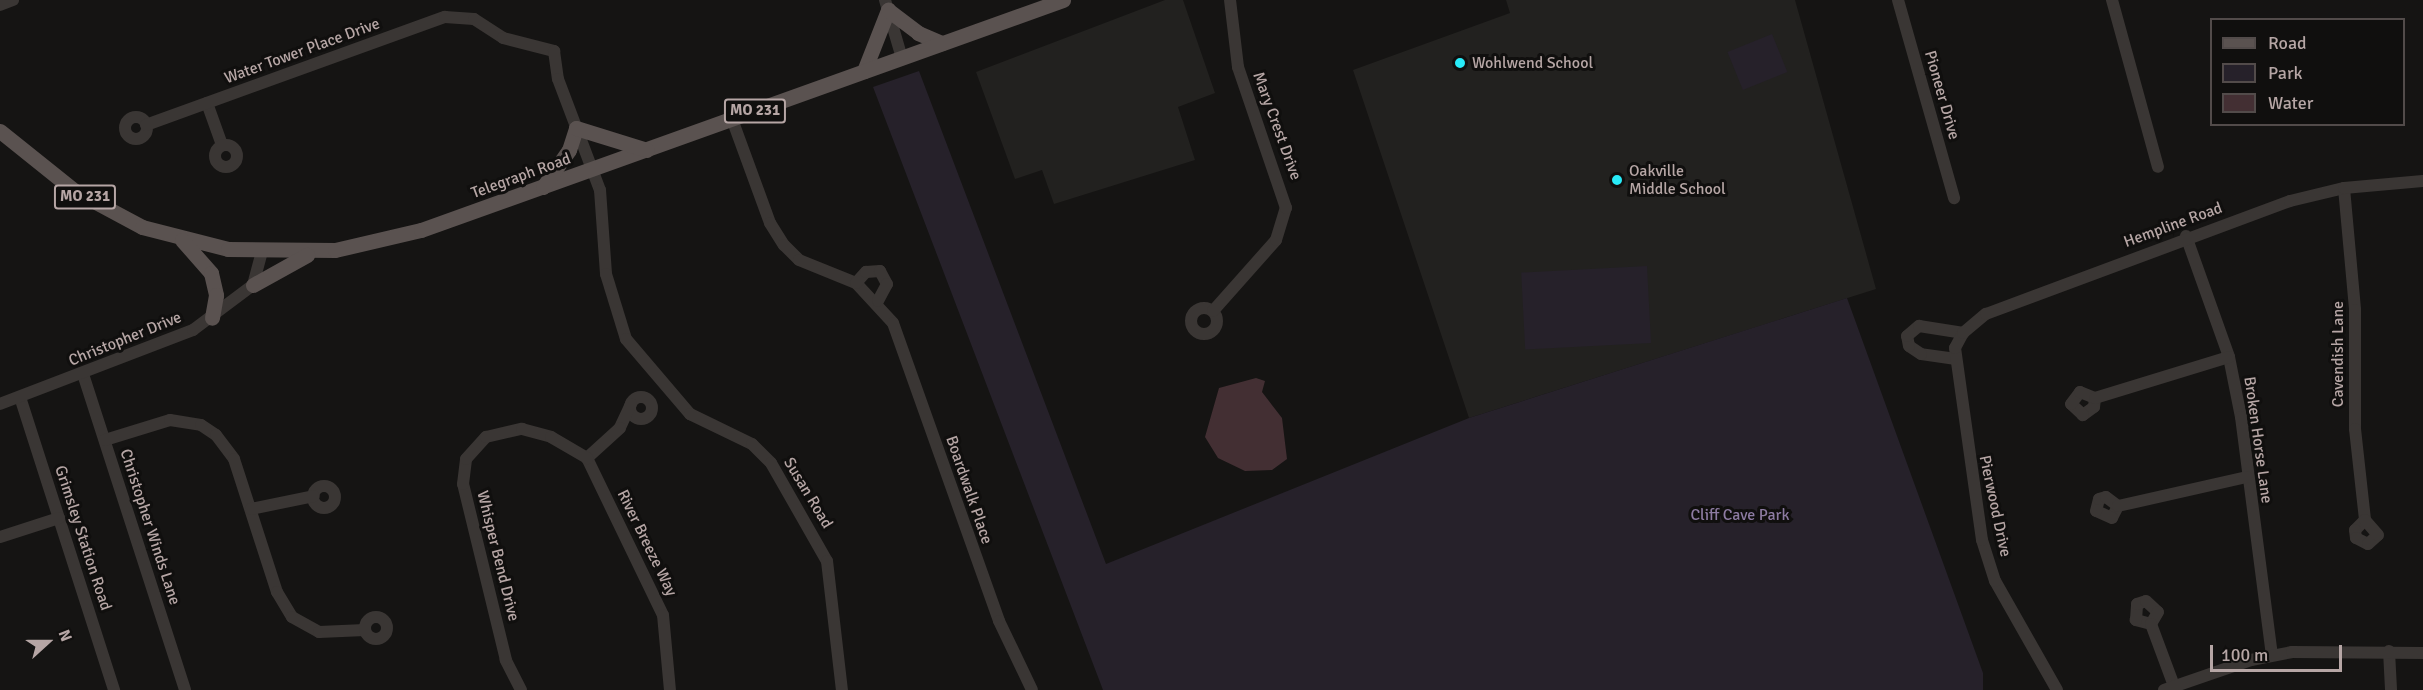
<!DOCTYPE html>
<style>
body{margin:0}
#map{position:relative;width:2423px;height:690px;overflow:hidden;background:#151413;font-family:Signika,sans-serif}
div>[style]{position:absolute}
.built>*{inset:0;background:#22211f}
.green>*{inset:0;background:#26212a;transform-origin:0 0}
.water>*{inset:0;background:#432f33}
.minor>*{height:12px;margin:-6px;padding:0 6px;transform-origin:6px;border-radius:6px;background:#3a3634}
.minor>.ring{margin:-6px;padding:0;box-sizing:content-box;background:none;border:12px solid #3a3634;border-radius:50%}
.major>*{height:15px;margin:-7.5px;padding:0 7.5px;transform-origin:7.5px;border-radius:7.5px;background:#5a5250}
.dots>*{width:16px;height:16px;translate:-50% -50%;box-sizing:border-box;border:3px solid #100f0e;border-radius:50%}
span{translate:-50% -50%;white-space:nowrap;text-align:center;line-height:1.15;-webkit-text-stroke:6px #100f0e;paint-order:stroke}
.shield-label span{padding:2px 4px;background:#100f0e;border:2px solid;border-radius:4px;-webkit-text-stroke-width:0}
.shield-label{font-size:15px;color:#b6a6a5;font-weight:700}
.street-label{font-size:16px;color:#b6a6a5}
.poi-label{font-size:16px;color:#b6a6a5}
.left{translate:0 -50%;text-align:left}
.park-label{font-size:16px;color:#8d7ba2}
.legend{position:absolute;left:2210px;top:18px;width:195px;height:108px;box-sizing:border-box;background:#100f0e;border:2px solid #524b4a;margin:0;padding:8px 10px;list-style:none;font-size:18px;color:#b6a6a5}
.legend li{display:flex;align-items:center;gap:12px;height:30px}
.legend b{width:30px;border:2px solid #524b4a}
.north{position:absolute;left:18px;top:612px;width:60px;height:60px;-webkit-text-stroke:4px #100f0e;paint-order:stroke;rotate:69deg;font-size:16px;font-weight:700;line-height:24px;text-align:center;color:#b6a6a5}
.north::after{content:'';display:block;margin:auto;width:21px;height:27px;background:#b6a6a5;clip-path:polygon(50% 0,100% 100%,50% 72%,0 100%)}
.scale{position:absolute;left:2210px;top:645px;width:132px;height:27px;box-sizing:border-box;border:3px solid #b6a6a5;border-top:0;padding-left:8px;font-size:18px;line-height:21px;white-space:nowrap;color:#b6a6a5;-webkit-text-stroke:4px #100f0e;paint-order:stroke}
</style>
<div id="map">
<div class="built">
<i style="clip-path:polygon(1165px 0,1183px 0,1215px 93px,1178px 107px,1195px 160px,1054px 204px,1042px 170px,1015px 179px,976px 72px)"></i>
<i style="clip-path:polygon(1506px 0,1795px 0,1876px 289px,1469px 418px,1353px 70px,1510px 13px)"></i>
</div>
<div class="green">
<i style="left:1772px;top:34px;width:41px;height:48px;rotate:68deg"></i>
<i style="clip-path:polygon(919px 71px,1106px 564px,1469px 418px,1847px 298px,1983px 673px,1983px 690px,1103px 690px,873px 87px)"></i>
<i style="left:1647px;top:266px;width:77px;height:126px;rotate:87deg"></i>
</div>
<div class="water">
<i style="clip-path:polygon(1256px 378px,1265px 381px,1262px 392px,1282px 418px,1287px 459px,1272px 470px,1245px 471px,1218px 458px,1205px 437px,1219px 388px)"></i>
</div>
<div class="minor">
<i style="left:885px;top:0;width:60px;rotate:73.7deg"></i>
<i style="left:1898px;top:0;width:206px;rotate:74.2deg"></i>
<i style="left:2112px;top:0;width:173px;rotate:74.6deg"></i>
<i style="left:0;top:5px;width:14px;rotate:-21deg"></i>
<i style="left:207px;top:103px;width:45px;rotate:70.3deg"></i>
<i class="ring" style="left:125px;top:117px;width:10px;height:10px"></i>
<i style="left:732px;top:119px;width:111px;rotate:69.9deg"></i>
<i style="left:770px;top:223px;width:26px;rotate:58deg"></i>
<i style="left:784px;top:245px;width:21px;rotate:45deg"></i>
<i style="left:799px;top:260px;width:61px;rotate:22deg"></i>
<i style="left:856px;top:283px;width:54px;rotate:47.2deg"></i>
<i style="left:893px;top:323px;width:316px;rotate:70.4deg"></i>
<i style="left:999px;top:621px;width:76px;rotate:64.4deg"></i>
<i style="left:146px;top:125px;width:318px;rotate:-19.9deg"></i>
<i style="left:445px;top:17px;width:29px;rotate:4deg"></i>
<i style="left:474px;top:19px;width:35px;rotate:33deg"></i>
<i style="left:503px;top:38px;width:53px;rotate:14.3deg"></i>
<i style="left:554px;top:51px;width:28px;rotate:82deg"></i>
<i style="left:558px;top:79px;width:119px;rotate:69.3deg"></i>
<i style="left:600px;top:190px;width:84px;rotate:85.9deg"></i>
<i style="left:606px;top:274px;width:68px;rotate:72.9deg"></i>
<i style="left:626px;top:339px;width:99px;rotate:49.5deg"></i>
<i style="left:690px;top:414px;width:69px;rotate:25.8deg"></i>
<i style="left:752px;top:444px;width:27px;rotate:45deg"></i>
<i style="left:771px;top:463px;width:113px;rotate:60.3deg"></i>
<i style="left:827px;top:561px;width:130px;rotate:83.4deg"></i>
<i class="ring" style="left:215px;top:145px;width:10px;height:10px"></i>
<i style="left:2344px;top:188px;width:122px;rotate:84.8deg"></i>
<i style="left:2355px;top:310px;width:119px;rotate:90deg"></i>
<i style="left:2355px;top:429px;width:92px;rotate:83.7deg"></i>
<i style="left:2365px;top:520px;width:14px;rotate:135deg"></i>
<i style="left:2355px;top:530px;width:8px;rotate:83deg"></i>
<i style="left:2356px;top:538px;width:13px;rotate:27deg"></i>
<i style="left:2368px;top:544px;width:13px;rotate:-42deg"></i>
<i style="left:2378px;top:535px;width:20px;rotate:-131deg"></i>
<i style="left:2186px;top:236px;width:128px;rotate:70.4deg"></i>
<i style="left:2229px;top:357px;width:61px;rotate:78.7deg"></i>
<i style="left:2241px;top:417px;width:240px;rotate:82.6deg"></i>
<i style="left:856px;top:283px;width:15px;rotate:-48deg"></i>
<i style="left:866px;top:272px;width:14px;rotate:-4deg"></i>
<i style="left:880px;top:271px;width:15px;rotate:62deg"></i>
<i style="left:887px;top:284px;width:19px;rotate:118deg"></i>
<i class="ring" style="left:1191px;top:308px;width:14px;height:14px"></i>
<i style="left:1213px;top:311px;width:95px;rotate:-48.4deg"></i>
<i style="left:1276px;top:240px;width:34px;rotate:-73deg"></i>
<i style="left:1286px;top:208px;width:149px;rotate:-108.8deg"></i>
<i style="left:1238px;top:67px;width:67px;rotate:-96.8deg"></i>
<i style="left:1956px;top:359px;width:35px;rotate:-172deg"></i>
<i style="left:1921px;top:354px;width:14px;rotate:-146deg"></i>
<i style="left:1909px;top:346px;width:10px;rotate:-101deg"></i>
<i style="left:1907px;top:336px;width:16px;rotate:-40deg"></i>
<i style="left:1919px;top:326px;width:45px;rotate:9deg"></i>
<i style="left:83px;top:374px;width:332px;rotate:72.1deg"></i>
<i style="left:20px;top:397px;width:308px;rotate:72.2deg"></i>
<i class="ring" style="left:630px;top:397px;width:10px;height:10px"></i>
<i style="left:2095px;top:398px;width:9px;rotate:96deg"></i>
<i style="left:2094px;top:407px;width:14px;rotate:144deg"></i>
<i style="left:2083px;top:415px;width:16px;rotate:-137deg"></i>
<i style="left:2071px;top:404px;width:15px;rotate:-53deg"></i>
<i style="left:2080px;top:392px;width:16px;rotate:22deg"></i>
<i style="left:2095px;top:398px;width:140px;rotate:-17deg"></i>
<i style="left:0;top:404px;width:207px;rotate:-21deg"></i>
<i style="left:193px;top:330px;width:75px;rotate:-36.9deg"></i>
<i style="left:253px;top:285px;width:34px;rotate:-75deg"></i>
<i style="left:631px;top:404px;width:26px;rotate:115deg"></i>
<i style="left:620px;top:428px;width:45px;rotate:137.7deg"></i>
<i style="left:587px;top:458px;width:174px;rotate:64.2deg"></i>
<i style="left:663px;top:615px;width:75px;rotate:84.7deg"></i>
<i style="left:105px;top:440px;width:68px;rotate:-17.1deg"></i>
<i style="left:170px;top:420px;width:31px;rotate:9deg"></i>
<i style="left:201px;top:425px;width:18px;rotate:34deg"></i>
<i style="left:216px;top:435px;width:30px;rotate:53deg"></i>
<i style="left:234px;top:459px;width:140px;rotate:72.1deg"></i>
<i style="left:277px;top:592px;width:29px;rotate:59deg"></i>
<i style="left:292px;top:617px;width:31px;rotate:29deg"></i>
<i style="left:319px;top:632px;width:46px;rotate:-2.5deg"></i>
<i class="ring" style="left:313px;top:486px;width:10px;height:10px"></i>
<i style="left:2118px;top:506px;width:13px;rotate:117deg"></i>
<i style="left:2112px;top:518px;width:17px;rotate:-156deg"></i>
<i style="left:2096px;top:511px;width:12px;rotate:-76deg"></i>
<i style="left:2099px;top:499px;width:7px;rotate:-16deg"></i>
<i style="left:2106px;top:497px;width:15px;rotate:37deg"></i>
<i style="left:2118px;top:506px;width:132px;rotate:-12.7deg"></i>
<i style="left:251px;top:509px;width:64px;rotate:-11.7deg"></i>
<i style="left:0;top:537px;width:62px;rotate:-17.9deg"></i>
<i class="ring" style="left:365px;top:617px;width:10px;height:10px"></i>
<i style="left:2151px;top:624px;width:16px;rotate:-165deg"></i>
<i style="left:2136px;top:620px;width:16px;rotate:-86deg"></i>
<i style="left:2137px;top:604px;width:9px;rotate:-18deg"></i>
<i style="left:2146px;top:601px;width:16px;rotate:43deg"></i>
<i style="left:2158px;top:612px;width:14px;rotate:120deg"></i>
<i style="left:2151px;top:624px;width:66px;rotate:69.6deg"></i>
<i style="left:2389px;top:651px;width:39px;rotate:87deg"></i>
<i style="left:521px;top:690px;width:34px;rotate:-117deg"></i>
<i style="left:506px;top:660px;width:181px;rotate:-103.7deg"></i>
<i style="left:463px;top:484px;width:25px;rotate:-83deg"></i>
<i style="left:466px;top:459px;width:30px;rotate:-48deg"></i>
<i style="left:486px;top:437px;width:37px;rotate:-13deg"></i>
<i style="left:522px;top:429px;width:30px;rotate:15deg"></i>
<i style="left:551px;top:437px;width:42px;rotate:30.3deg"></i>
<i style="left:2057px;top:690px;width:125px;rotate:-119.6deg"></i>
<i style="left:1995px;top:581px;width:43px;rotate:-107.6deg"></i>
<i style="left:1982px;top:540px;width:194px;rotate:-98deg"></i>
<i style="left:1955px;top:348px;width:17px;rotate:-62deg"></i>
<i style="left:1963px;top:333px;width:30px;rotate:-40deg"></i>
<i style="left:1986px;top:314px;width:324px;rotate:-20.4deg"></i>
<i style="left:2290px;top:201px;width:56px;rotate:-13.5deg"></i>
<i style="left:2344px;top:188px;width:79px;rotate:-5.1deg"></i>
<i style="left:2164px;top:690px;width:92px;rotate:-19deg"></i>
<i style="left:2251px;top:660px;width:42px;rotate:-11deg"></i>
<i style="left:2292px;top:652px;width:131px;rotate:0.4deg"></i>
</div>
<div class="major">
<i style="left:864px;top:71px;width:66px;rotate:-68.5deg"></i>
<i style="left:888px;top:10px;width:38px;rotate:37deg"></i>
<i style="left:918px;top:33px;width:26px;rotate:23deg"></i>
<i style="left:0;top:131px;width:96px;rotate:38.7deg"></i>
<i style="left:75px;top:191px;width:76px;rotate:28.2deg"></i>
<i style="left:142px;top:227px;width:89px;rotate:14.3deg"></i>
<i style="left:228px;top:249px;width:107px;rotate:0.5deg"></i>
<i style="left:335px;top:250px;width:88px;rotate:-13.1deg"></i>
<i style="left:421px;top:230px;width:682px;rotate:-19.71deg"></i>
<i style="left:543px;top:187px;width:45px;rotate:-54.9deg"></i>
<i style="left:569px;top:150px;width:23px;rotate:-72deg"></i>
<i style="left:576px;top:128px;width:74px;rotate:17.2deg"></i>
<i style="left:182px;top:240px;width:44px;rotate:48.7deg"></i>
<i style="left:211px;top:273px;width:23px;rotate:77deg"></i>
<i style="left:216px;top:295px;width:23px;rotate:100deg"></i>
<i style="left:253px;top:285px;width:62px;rotate:-29.1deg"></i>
</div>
<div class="dots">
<i style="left:1460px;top:63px;background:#28ebf8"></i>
<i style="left:1617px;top:180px;background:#28ebf8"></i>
</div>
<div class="shield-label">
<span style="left:755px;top:111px">MO 231</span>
<span style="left:85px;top:197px">MO 231</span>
</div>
<div class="street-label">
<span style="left:302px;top:51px;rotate:-20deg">Water Tower Place Drive</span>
<span style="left:1942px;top:95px;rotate:74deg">Pioneer Drive</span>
<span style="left:1277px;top:126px;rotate:70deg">Mary Crest Drive</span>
<span style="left:521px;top:176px;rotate:-20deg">Telegraph Road</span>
<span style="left:2173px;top:225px;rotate:-20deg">Hempline Road</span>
<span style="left:125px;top:339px;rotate:-22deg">Christopher Drive</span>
<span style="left:2338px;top:354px;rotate:-90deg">Cavendish Lane</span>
<span style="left:2258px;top:440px;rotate:82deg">Broken Horse Lane</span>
<span style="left:969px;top:490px;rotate:71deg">Boardwalk Place</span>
<span style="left:808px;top:493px;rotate:59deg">Susan Road</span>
<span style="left:1995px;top:506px;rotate:78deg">Pierwood Drive</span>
<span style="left:150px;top:527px;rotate:72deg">Christopher Winds Lane</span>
<span style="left:83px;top:538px;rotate:72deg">Grimsley Station Road</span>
<span style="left:647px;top:543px;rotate:64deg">River Breeze Way</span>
<span style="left:498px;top:556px;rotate:76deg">Whisper Bend Drive</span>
</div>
<div class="poi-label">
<span class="left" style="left:1472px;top:63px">Wohlwend School</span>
<span class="left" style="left:1629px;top:180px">Oakville<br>Middle School</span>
</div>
<div class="park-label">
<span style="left:1740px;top:515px">Cliff Cave Park</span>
</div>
<ul class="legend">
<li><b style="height:8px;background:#5a5250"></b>Road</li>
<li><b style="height:16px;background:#26212a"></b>Park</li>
<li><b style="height:16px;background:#432f33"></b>Water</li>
</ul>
<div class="north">N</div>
<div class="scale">100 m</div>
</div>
